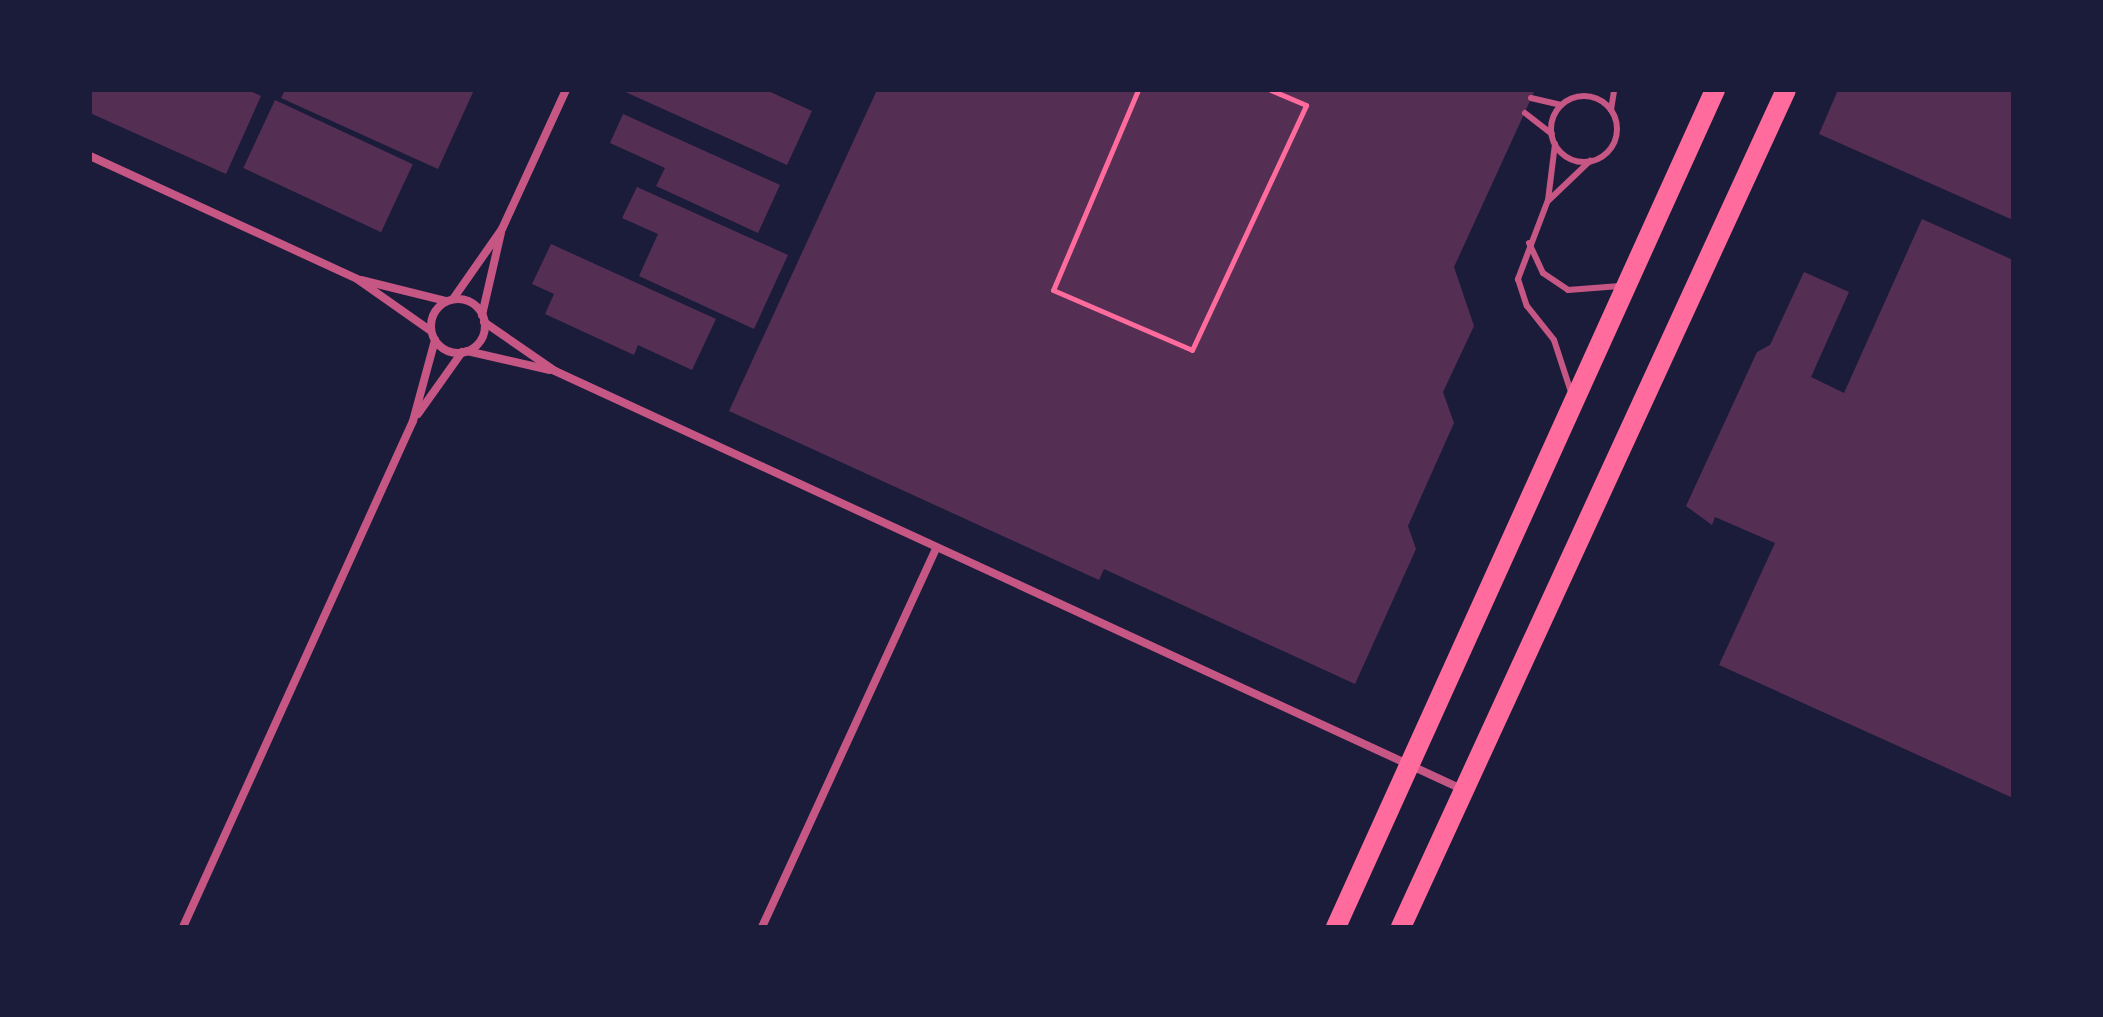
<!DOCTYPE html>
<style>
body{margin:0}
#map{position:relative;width:2103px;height:1017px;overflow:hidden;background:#1b1b3a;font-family:Ubuntu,sans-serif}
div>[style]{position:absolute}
.building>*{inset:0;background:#542f53;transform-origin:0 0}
.path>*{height:5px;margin:-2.5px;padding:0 2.5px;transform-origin:2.5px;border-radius:2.5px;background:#ff6b9d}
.service>*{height:6px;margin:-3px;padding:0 3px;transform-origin:3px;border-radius:3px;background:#c65784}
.service>.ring{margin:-3px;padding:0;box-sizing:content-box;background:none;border:6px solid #c65784;border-radius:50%}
.minor>*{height:8px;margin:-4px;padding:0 4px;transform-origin:4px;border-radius:4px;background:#c65784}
.minor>.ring{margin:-4px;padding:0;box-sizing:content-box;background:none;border:8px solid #c65784;border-radius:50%}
.primary>*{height:20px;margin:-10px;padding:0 10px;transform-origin:10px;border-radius:10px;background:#ff6b9d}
span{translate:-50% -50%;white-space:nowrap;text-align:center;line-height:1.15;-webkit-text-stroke:6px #1b1b3a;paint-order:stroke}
.frame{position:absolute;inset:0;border:92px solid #1b1b3a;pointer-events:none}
</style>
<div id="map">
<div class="building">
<i style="clip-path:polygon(90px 90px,248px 90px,261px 96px,226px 174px,90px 113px)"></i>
<i style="clip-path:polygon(285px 90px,474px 90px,438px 169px,281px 98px)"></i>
<i style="clip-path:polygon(621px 90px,766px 90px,812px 111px,787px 165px)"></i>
<i style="clip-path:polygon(877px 90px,1535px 90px,1454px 267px,1474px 326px,1443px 392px,1454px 423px,1408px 526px,1416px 549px,1355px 684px,1104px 569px,1099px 580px,729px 411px)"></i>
<i style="clip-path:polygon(1838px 90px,2013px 90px,2013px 220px,1819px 134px)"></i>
<i style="left:275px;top:100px;width:152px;height:75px;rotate:25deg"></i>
<i style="clip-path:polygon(623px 114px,780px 185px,758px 233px,656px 186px,665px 168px,610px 143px)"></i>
<i style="clip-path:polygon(637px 187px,788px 255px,754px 329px,639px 276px,658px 234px,622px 218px)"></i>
<i style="clip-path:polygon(1922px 219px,2013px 260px,2013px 798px,1719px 665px,1775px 543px,1715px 517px,1712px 525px,1686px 506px,1757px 352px,1770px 345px,1804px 272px,1849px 292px,1811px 377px,1844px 393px)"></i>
<i style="clip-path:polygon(551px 244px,716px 319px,692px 370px,638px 345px,634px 355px,545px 314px,554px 294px,532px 284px)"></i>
</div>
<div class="path">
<i style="left:1138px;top:90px;width:217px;rotate:113deg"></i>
<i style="left:1053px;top:290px;width:151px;rotate:23.3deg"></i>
<i style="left:1192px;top:350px;width:270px;rotate:-65deg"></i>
<i style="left:1306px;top:105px;width:38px;rotate:-157deg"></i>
</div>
<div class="service">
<i class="ring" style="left:1551px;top:96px;width:60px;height:60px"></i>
<i style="left:1531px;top:98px;width:31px;rotate:13deg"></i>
<i style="left:1611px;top:110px;width:20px;rotate:-81deg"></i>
<i style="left:1525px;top:113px;width:34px;rotate:38deg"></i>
<i style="left:1555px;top:144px;width:56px;rotate:97.1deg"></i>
<i style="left:1548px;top:200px;width:85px;rotate:110.8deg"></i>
<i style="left:1518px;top:279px;width:28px;rotate:72deg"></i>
<i style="left:1527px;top:306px;width:43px;rotate:51.5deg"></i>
<i style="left:1554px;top:340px;width:55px;rotate:71.9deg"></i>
<i style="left:1549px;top:200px;width:57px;rotate:-43.6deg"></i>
<i style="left:1529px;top:243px;width:33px;rotate:65deg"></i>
<i style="left:1543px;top:273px;width:30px;rotate:34deg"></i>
<i style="left:1568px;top:290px;width:52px;rotate:-4.4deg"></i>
</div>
<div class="minor">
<i style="left:90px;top:156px;width:294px;rotate:24.7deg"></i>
<i style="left:357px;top:279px;width:90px;rotate:35.1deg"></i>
<i style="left:361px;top:280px;width:88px;rotate:13.9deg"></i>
<i style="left:453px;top:299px;width:85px;rotate:-55deg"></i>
<i style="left:502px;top:229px;width:153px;rotate:-65.3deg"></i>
<i class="ring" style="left:431px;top:299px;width:46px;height:46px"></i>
<i style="left:482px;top:315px;width:84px;rotate:-77deg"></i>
<i style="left:484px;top:322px;width:86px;rotate:34.6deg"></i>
<i style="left:555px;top:371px;width:1001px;rotate:24.75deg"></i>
<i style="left:467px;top:351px;width:85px;rotate:12.9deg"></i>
<i style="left:418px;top:414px;width:76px;rotate:-54.6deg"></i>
<i style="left:183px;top:927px;width:556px;rotate:-65.56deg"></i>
<i style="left:413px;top:421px;width:84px;rotate:-74.8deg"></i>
<i style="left:762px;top:927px;width:417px;rotate:-65.3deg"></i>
</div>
<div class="primary">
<i style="left:1336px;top:927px;width:919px;rotate:-65.64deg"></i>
<i style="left:1401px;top:927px;width:921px;rotate:-65.3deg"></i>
</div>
<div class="frame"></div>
</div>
